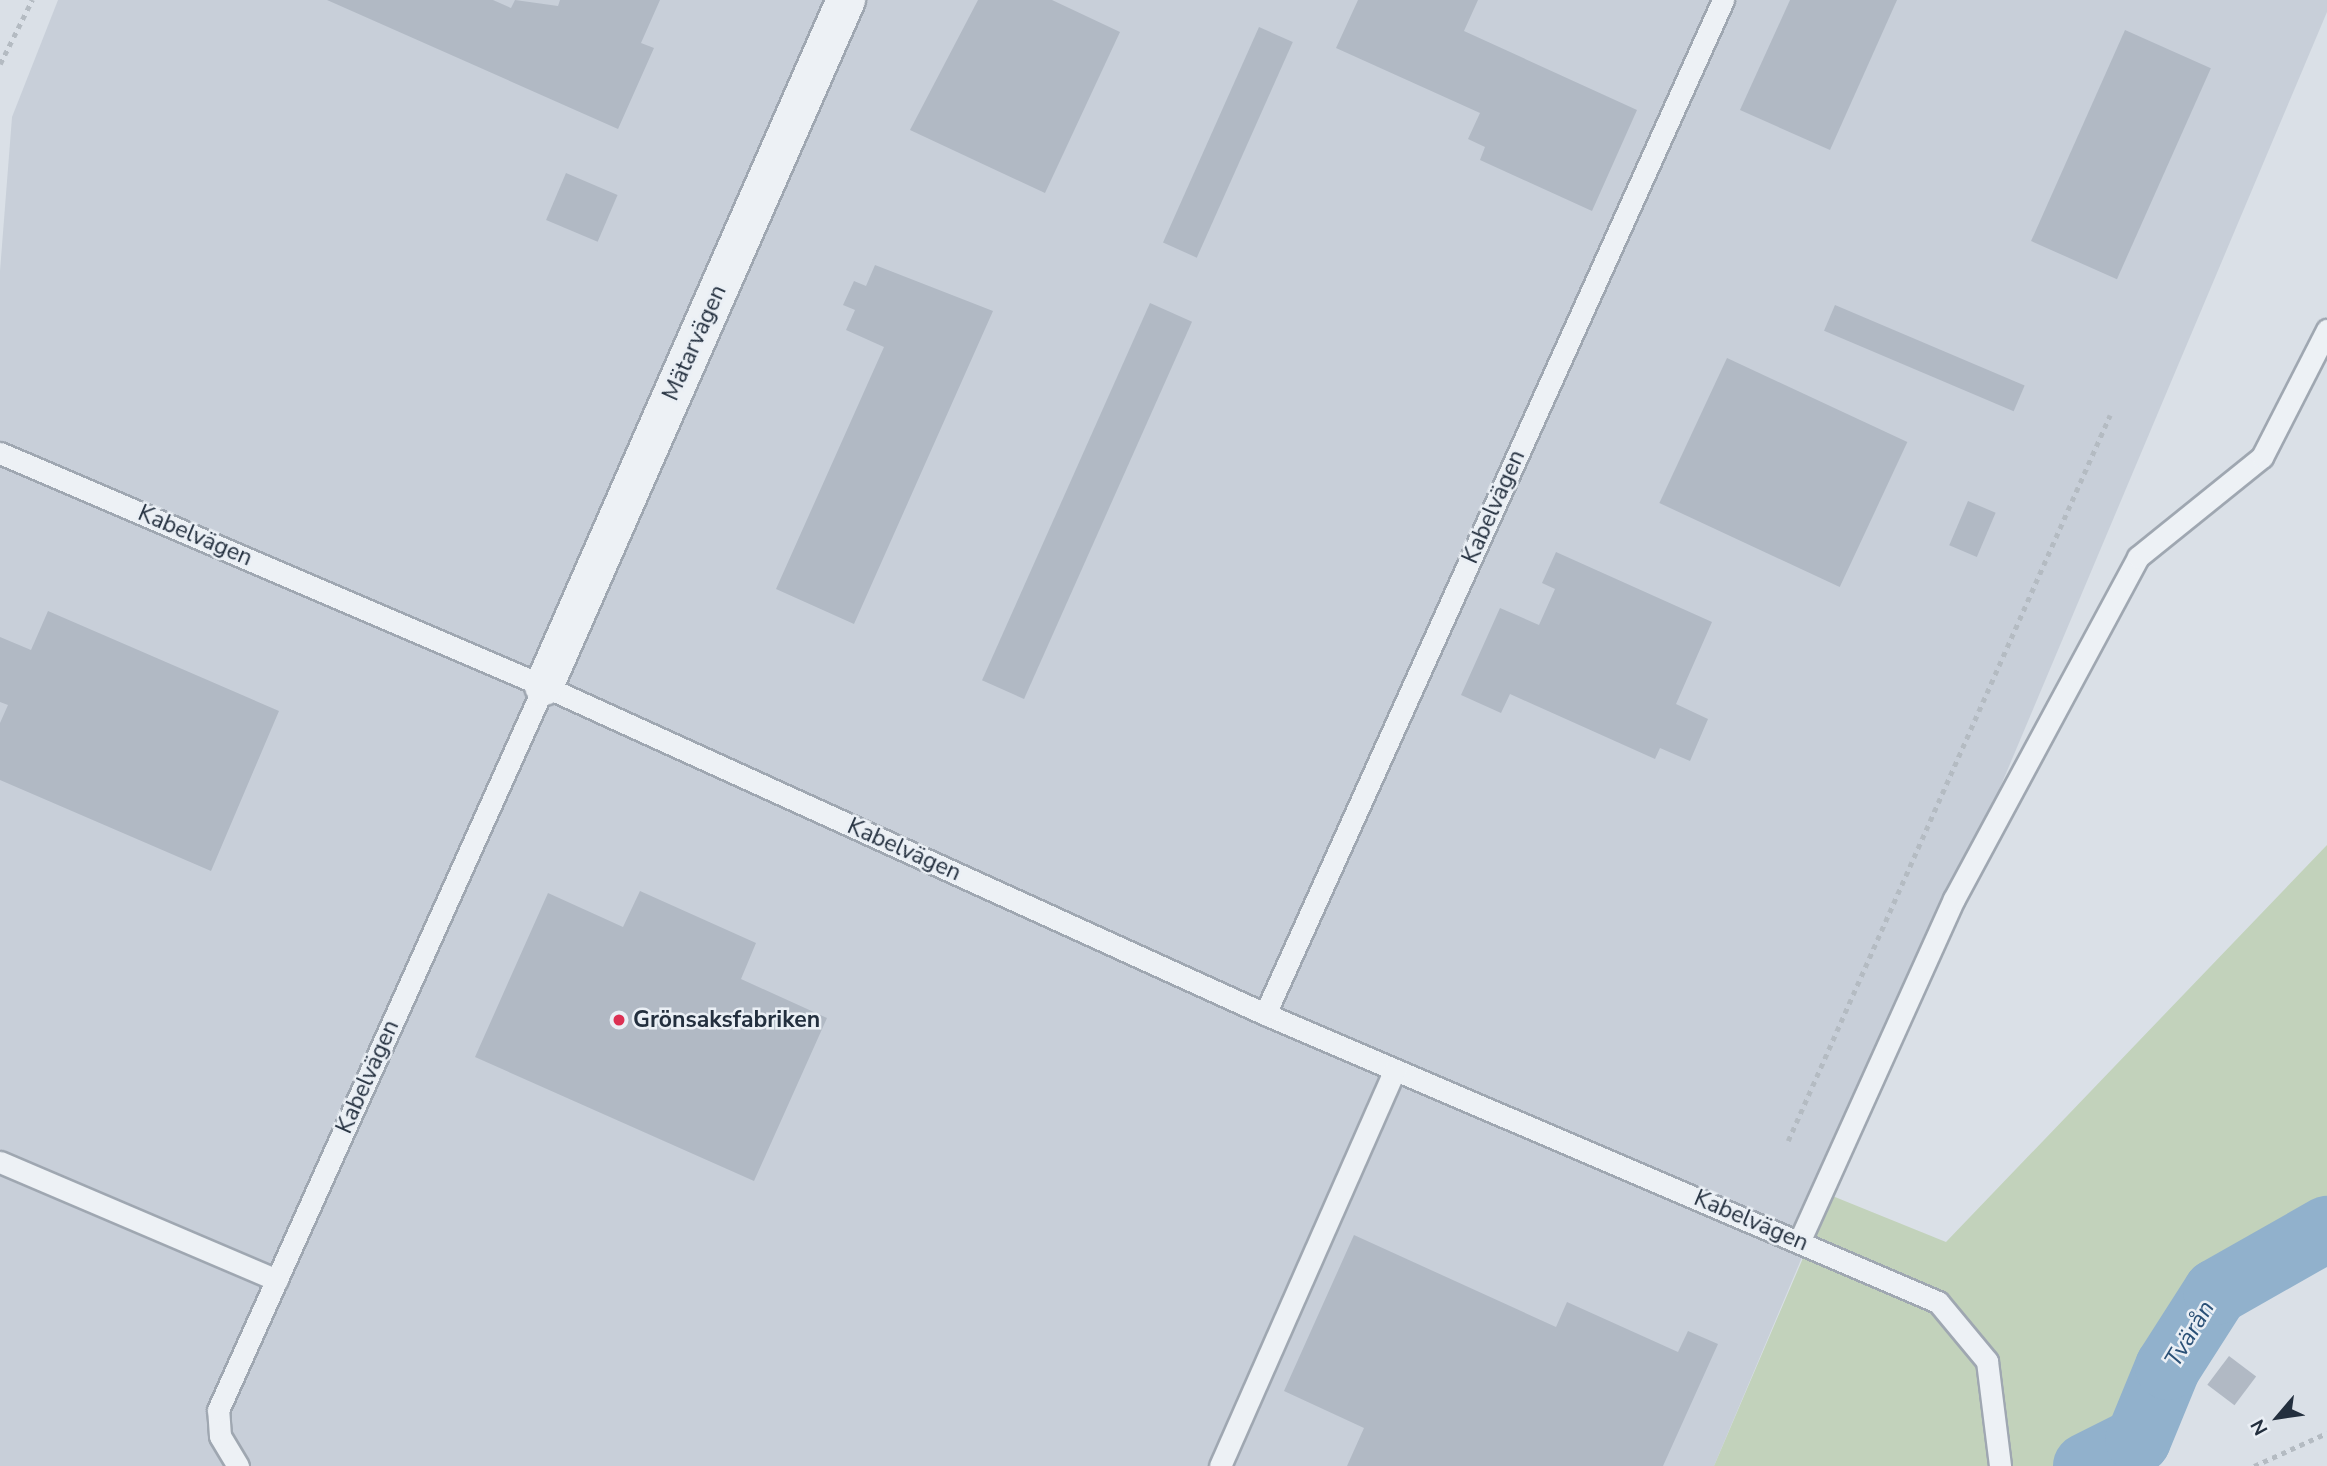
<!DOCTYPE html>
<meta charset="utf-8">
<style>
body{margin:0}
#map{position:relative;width:2327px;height:1466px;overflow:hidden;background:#dae0e7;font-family:"Nunito Sans",sans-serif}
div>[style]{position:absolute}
.built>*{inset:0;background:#c8cfd9}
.green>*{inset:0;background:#c2d2bb}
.river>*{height:66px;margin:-33px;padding:0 33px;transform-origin:33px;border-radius:33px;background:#91b1cc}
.building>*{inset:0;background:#b1b9c4;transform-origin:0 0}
.path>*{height:4.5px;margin-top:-2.25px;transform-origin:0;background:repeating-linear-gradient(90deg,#b4bbc2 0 5px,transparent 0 10px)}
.roads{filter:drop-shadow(2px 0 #9fa7b1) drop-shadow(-2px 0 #9fa7b1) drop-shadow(0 2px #9fa7b1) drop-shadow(0 -2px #9fa7b1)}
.service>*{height:21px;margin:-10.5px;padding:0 10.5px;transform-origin:10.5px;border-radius:10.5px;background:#edf1f5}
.minor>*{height:38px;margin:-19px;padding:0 19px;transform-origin:19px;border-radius:19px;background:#edf1f5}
.dots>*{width:19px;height:19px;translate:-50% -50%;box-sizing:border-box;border:4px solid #eaeff5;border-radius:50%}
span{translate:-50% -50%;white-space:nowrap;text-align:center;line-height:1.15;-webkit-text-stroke:5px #eaeff5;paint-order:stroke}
.street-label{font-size:23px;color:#232f3e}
.poi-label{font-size:23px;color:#232f3e;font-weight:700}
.left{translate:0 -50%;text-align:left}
.water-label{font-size:24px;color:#2a5076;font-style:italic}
.north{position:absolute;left:2243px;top:1382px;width:70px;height:70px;-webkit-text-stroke:5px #eaeff5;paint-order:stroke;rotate:241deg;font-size:19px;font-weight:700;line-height:28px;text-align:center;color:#232f3e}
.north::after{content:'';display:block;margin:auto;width:24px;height:32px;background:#232f3e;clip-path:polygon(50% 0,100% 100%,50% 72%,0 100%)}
</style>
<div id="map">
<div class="built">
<i style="clip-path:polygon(58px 0,2327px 0,2327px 12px,1714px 1466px,0 1466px,0 271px,12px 117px)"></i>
</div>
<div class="green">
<i style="clip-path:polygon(2327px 845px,2327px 1229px,2216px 1292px,2168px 1367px,2138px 1440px,2148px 1466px,1714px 1466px,1830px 1195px,1946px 1242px)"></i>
</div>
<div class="river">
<i style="left:2086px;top:1466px;width:58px;rotate:-26.6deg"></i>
<i style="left:2138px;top:1440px;width:79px;rotate:-67.7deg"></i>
<i style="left:2168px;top:1367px;width:89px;rotate:-57.4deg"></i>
<i style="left:2216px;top:1292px;width:128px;rotate:-29.6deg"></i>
</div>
<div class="building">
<i style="clip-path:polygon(327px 0,493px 0,511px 8px,515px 0,558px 6px,560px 0,660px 0,641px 43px,654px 48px,618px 129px)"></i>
<i style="clip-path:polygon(978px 0,1052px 0,1120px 32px,1045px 193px,910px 130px)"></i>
<i style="clip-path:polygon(1358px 0,1478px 0,1464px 31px,1637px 110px,1592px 211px,1480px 160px,1485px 147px,1468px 139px,1480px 113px,1336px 48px)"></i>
<i style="clip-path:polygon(1790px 0,1897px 0,1830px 150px,1740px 110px)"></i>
<i style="left:1259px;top:27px;width:37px;height:236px;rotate:24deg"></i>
<i style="left:2125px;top:30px;width:94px;height:231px;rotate:24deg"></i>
<i style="left:566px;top:173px;width:56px;height:51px;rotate:23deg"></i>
<i style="clip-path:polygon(875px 265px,993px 311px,854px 624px,776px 589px,884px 347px,846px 330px,855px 310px,843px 305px,854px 281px,866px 286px)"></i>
<i style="left:1150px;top:303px;width:46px;height:413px;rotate:24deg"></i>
<i style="left:1835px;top:305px;width:206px;height:28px;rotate:23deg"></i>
<i style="left:1727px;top:358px;width:199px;height:160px;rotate:25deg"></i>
<i style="left:1968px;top:501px;width:30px;height:48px;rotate:23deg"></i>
<i style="clip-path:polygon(1556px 552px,1712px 622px,1676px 704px,1708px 719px,1690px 761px,1660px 748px,1655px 759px,1510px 694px,1501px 713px,1461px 695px,1500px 608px,1539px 625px,1555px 589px,1542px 583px)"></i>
<i style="clip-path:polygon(48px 611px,279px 711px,211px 871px,0 780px,0 723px,8px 705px,0 702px,0 637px,31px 650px)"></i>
<i style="clip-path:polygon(640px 891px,756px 943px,741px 979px,827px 1018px,754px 1181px,475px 1057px,548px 893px,623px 927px)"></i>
<i style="clip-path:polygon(1354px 1235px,1556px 1327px,1567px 1302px,1678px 1352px,1688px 1331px,1718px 1344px,1663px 1466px,1347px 1466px,1364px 1428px,1284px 1391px)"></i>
<i style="left:2229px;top:1356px;width:34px;height:36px;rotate:37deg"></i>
</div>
<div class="path">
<i style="left:0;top:64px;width:72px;rotate:-63.4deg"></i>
<i style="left:1788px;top:1141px;width:794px;rotate:-66.08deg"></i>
<i style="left:2254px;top:1466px;width:80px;rotate:-24.3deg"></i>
</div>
<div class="roads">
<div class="service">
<i style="left:0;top:453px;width:592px;rotate:23.19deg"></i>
<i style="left:544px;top:686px;width:792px;rotate:24.46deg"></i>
<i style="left:1265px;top:1014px;width:732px;rotate:23.17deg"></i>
<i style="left:1938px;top:1302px;width:77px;rotate:50.3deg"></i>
<i style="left:1987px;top:1361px;width:106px;rotate:82.9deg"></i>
<i style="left:1265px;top:1014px;width:1113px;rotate:-65.69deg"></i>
<i style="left:0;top:1162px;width:301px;rotate:23.1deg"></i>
<i style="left:1799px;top:1242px;width:376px;rotate:-65.7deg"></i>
<i style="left:1954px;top:899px;width:388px;rotate:-61.7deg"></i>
<i style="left:2138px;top:557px;width:159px;rotate:-38.9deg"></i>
<i style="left:2262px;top:457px;width:143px;rotate:-62.9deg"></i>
<i style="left:238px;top:1466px;width:35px;rotate:-121deg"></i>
<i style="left:220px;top:1436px;width:26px;rotate:-94deg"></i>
<i style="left:218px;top:1410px;width:794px;rotate:-65.76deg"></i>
<i style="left:1220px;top:1466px;width:433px;rotate:-66.2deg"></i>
</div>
<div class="minor">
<i style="left:544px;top:686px;width:750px;rotate:-66.24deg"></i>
</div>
</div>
<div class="dots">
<i style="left:619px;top:1020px;background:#dc3053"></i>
</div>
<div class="street-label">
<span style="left:695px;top:343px;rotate:-66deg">Mätarvägen</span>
<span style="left:1494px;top:507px;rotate:-66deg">Kabelvägen</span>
<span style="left:195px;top:536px;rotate:23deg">Kabelvägen</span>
<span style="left:904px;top:850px;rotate:24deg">Kabelvägen</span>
<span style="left:368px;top:1077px;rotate:-66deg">Kabelvägen</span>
<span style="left:1751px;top:1221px;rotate:23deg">Kabelvägen</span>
</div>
<div class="poi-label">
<span class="left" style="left:633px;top:1020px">Grönsaksfabriken</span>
</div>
<div class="water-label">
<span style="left:2190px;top:1334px;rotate:-59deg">Tvärån</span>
</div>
<div class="north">N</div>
</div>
